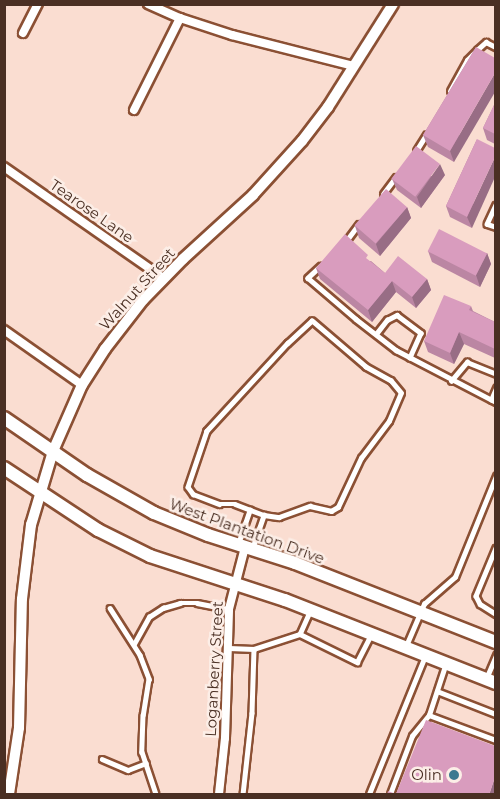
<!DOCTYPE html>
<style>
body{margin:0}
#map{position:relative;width:500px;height:799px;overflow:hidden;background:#faddd1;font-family:Montserrat,sans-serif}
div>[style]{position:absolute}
.roads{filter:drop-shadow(2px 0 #8b5034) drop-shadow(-2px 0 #8b5034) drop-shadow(0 2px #8b5034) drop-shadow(0 -2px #8b5034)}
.service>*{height:4.5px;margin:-2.25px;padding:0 2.25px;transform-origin:2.25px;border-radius:2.25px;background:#fff}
.minor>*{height:8px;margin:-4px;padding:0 4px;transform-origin:4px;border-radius:4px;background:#fff}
.tertiary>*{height:10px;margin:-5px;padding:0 5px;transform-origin:5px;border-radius:5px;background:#fff}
.secondary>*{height:12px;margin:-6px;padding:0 6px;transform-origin:6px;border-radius:6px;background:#fff}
.wall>*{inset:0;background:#bb86a3}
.shaded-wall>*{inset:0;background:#986d85}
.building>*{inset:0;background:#d99cbe;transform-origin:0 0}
.dots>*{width:16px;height:16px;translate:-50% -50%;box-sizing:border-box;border:3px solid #fceee7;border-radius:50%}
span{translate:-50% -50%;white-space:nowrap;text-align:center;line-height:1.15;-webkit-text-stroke:5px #fceee7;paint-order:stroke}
.street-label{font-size:15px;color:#4a2f23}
.poi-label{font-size:15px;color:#4a2f23}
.right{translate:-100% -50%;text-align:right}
.frame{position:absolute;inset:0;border:6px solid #4a2f23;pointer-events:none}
</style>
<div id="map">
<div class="roads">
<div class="service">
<i style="left:450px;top:91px;width:35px;rotate:-61deg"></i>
<i style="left:467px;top:60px;width:14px;rotate:-45deg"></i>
<i style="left:477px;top:50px;width:12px;rotate:-42deg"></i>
<i style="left:486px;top:42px;width:11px;rotate:27deg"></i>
<i style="left:416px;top:151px;width:19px;rotate:-58deg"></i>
<i style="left:383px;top:194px;width:21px;rotate:-53deg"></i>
<i style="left:496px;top:205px;width:21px;rotate:115deg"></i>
<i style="left:487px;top:224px;width:9px;rotate:18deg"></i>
<i style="left:346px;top:241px;width:21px;rotate:-53deg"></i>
<i style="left:321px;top:266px;width:18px;rotate:137deg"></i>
<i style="left:308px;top:278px;width:63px;rotate:40.5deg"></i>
<i style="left:356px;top:319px;width:51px;rotate:37.8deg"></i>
<i style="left:396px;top:350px;width:113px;rotate:27.5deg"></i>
<i style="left:376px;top:334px;width:18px;rotate:-52deg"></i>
<i style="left:387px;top:320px;width:11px;rotate:-27deg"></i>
<i style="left:397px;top:315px;width:30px;rotate:37deg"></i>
<i style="left:421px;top:333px;width:27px;rotate:114deg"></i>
<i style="left:451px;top:381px;width:25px;rotate:-50deg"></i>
<i style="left:467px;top:362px;width:31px;rotate:22deg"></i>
<i style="left:491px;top:400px;width:13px;rotate:-67deg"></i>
<i style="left:238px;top:544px;width:36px;rotate:-71deg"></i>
<i style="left:496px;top:548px;width:52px;rotate:112.6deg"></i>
<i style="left:476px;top:596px;width:9px;rotate:63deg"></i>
<i style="left:480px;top:604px;width:19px;rotate:32deg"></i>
<i style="left:252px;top:549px;width:36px;rotate:-71deg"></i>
<i style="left:264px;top:515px;width:15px;rotate:8deg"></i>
<i style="left:279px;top:517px;width:33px;rotate:-20deg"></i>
<i style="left:310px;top:506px;width:22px;rotate:13deg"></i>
<i style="left:331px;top:511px;width:8px;rotate:-30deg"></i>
<i style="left:338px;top:507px;width:54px;rotate:-64.9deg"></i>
<i style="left:361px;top:458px;width:46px;rotate:-52.9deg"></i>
<i style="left:389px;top:421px;width:30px;rotate:-67deg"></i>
<i style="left:401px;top:393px;width:16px;rotate:-130deg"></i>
<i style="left:391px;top:381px;width:29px;rotate:-151deg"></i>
<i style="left:366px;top:367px;width:71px;rotate:-139.6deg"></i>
<i style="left:312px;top:321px;width:33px;rotate:137deg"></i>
<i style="left:288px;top:343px;width:120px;rotate:132.6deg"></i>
<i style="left:207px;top:431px;width:59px;rotate:108.7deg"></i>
<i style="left:188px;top:487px;width:9px;rotate:54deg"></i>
<i style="left:193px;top:494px;width:28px;rotate:21deg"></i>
<i style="left:219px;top:504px;width:16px"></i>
<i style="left:235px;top:504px;width:31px;rotate:21deg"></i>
<i style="left:110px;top:608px;width:56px;rotate:57.4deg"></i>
<i style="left:140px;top:655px;width:26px;rotate:69deg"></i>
<i style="left:149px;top:679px;width:36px;rotate:99deg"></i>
<i style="left:143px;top:715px;width:37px;rotate:92deg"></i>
<i style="left:142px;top:752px;width:44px;rotate:71.6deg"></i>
<i style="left:310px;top:612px;width:24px;rotate:114deg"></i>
<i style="left:300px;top:634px;width:64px;rotate:26.2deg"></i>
<i style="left:357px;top:662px;width:29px;rotate:-63deg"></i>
<i style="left:134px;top:644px;width:31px;rotate:-61deg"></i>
<i style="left:149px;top:617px;width:17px;rotate:-33deg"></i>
<i style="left:163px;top:608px;width:18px;rotate:-16deg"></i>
<i style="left:180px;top:603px;width:17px"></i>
<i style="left:197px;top:603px;width:32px;rotate:11deg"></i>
<i style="left:406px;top:646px;width:46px;rotate:-66.8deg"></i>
<i style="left:424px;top:604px;width:41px;rotate:-41.1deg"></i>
<i style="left:455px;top:577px;width:109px;rotate:-67.9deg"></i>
<i style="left:229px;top:648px;width:25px;rotate:2deg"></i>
<i style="left:254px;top:649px;width:64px;rotate:91.8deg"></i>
<i style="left:252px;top:713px;width:81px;rotate:96.3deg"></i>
<i style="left:254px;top:649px;width:48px;rotate:-18.1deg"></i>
<i style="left:486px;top:679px;width:26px;rotate:-67deg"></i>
<i style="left:437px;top:691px;width:63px;rotate:21.3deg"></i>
<i style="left:429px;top:715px;width:72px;rotate:20.5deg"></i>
<i style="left:102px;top:759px;width:28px;rotate:23deg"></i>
<i style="left:128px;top:770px;width:19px;rotate:-21deg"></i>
<i style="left:369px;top:794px;width:149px;rotate:-67.9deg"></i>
<i style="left:390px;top:794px;width:62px;rotate:-69.2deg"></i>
<i style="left:412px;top:736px;width:27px;rotate:-51deg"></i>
<i style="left:429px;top:715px;width:55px;rotate:-71.9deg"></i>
</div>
<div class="minor">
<i style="left:148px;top:4px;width:35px;rotate:24deg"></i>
<i style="left:180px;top:18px;width:55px;rotate:18.1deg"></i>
<i style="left:232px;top:35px;width:126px;rotate:14.3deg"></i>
<i style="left:23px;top:33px;width:33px;rotate:-63deg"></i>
<i style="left:134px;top:110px;width:103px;rotate:-63.4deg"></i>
<i style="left:4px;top:167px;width:194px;rotate:34.9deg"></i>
<i style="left:4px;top:330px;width:95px;rotate:35.2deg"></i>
<i style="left:219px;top:794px;width:56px;rotate:-83.9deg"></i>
<i style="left:225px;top:738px;width:129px;rotate:-88.2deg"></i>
<i style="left:229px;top:609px;width:64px;rotate:-75.5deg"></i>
</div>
<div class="tertiary">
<i style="left:9px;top:794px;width:67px;rotate:-81.4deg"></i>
<i style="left:19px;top:728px;width:129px;rotate:-88.7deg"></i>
<i style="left:22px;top:599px;width:75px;rotate:-83.1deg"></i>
<i style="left:31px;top:525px;width:77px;rotate:-73.4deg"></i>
<i style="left:53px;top:451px;width:72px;rotate:-66.3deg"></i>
<i style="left:82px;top:385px;width:43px;rotate:-57.4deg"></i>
<i style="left:105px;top:349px;width:62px;rotate:-52.2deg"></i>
<i style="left:143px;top:300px;width:57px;rotate:-45.7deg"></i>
<i style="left:183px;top:259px;width:95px;rotate:-42.4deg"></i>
<i style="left:253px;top:195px;width:73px;rotate:-47.8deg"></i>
<i style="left:302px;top:141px;width:43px;rotate:-52.6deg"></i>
<i style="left:328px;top:107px;width:122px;rotate:-57.7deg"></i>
</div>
<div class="secondary">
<i style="left:4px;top:418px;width:101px;rotate:34.5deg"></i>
<i style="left:87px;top:475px;width:77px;rotate:29.6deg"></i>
<i style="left:154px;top:513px;width:58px;rotate:22.2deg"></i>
<i style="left:208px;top:535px;width:91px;rotate:17.8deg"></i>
<i style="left:295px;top:563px;width:216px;rotate:21.5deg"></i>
<i style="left:4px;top:468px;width:113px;rotate:33.4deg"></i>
<i style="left:98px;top:530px;width:58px;rotate:26.6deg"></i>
<i style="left:150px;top:556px;width:142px;rotate:18.1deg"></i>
<i style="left:285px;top:600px;width:227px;rotate:21.5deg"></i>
</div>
</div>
<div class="wall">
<i style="clip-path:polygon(476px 47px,454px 162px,428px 147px,423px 135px)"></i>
<i style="clip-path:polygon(495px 103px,495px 144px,487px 140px,483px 128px)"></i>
<i style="clip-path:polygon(477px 139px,472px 228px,450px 217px,446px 206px)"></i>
<i style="clip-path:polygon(445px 175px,421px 208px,397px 190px,392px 179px)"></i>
<i style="clip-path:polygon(407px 207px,411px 218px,380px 256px,359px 238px,355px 226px)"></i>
<i style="clip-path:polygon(428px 251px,487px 253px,491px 264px,480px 287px,432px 262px)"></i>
<i style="clip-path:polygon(371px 261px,385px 273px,427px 279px,431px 290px,416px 308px,396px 292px,372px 322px,320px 279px,316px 268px)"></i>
<i style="clip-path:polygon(471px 306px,473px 311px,495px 322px,495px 358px,464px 344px,454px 364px,428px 352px,424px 341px)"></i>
</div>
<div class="shaded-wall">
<i style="clip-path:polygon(495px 73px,495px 92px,454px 162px,450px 151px)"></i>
<i style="clip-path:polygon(495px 157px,495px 177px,472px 228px,467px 217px)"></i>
<i style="clip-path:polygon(440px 164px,445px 175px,421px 208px,417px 197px)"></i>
<i style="clip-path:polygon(407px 207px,411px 218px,380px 256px,376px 244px)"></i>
<i style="clip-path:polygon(487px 253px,491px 264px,480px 287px,476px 275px)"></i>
<i style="clip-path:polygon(427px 279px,431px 290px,416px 308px,412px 297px)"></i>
<i style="clip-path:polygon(392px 281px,396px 292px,372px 322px,368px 310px)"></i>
<i style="clip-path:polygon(459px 332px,464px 344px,454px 364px,450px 353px)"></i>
<i style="clip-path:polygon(495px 777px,495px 795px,489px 795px)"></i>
</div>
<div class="building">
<i style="clip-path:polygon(476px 47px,495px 58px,495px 73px,450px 151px,423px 135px)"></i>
<i style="clip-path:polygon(495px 103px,495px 134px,483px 128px)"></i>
<i style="clip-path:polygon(477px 139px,495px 148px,495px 157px,467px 217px,446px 206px)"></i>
<i style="left:416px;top:146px;width:30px;height:41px;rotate:37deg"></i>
<i style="left:386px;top:189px;width:28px;height:48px;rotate:41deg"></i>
<i style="left:439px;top:229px;width:54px;height:25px;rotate:27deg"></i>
<i style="clip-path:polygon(345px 234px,368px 255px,366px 258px,385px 273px,398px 256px,427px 279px,412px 297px,392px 281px,368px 310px,316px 268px)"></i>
<i style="clip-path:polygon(444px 295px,471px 306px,469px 310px,495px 322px,495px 349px,459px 332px,450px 353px,424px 341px)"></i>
<i style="clip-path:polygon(426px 720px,495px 746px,495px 777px,489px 795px,387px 795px,388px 791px,396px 794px)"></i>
</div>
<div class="dots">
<i style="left:454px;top:775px;background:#3c7990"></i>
</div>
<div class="street-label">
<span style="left:92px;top:211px;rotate:35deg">Tearose Lane</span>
<span style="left:137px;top:289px;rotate:-48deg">Walnut Street</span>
<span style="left:247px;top:531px;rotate:20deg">West Plantation Drive</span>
<span style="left:214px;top:669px;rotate:-87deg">Loganberry Street</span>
</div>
<div class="poi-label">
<span class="right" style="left:442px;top:775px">Olin</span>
</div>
<div class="frame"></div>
</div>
